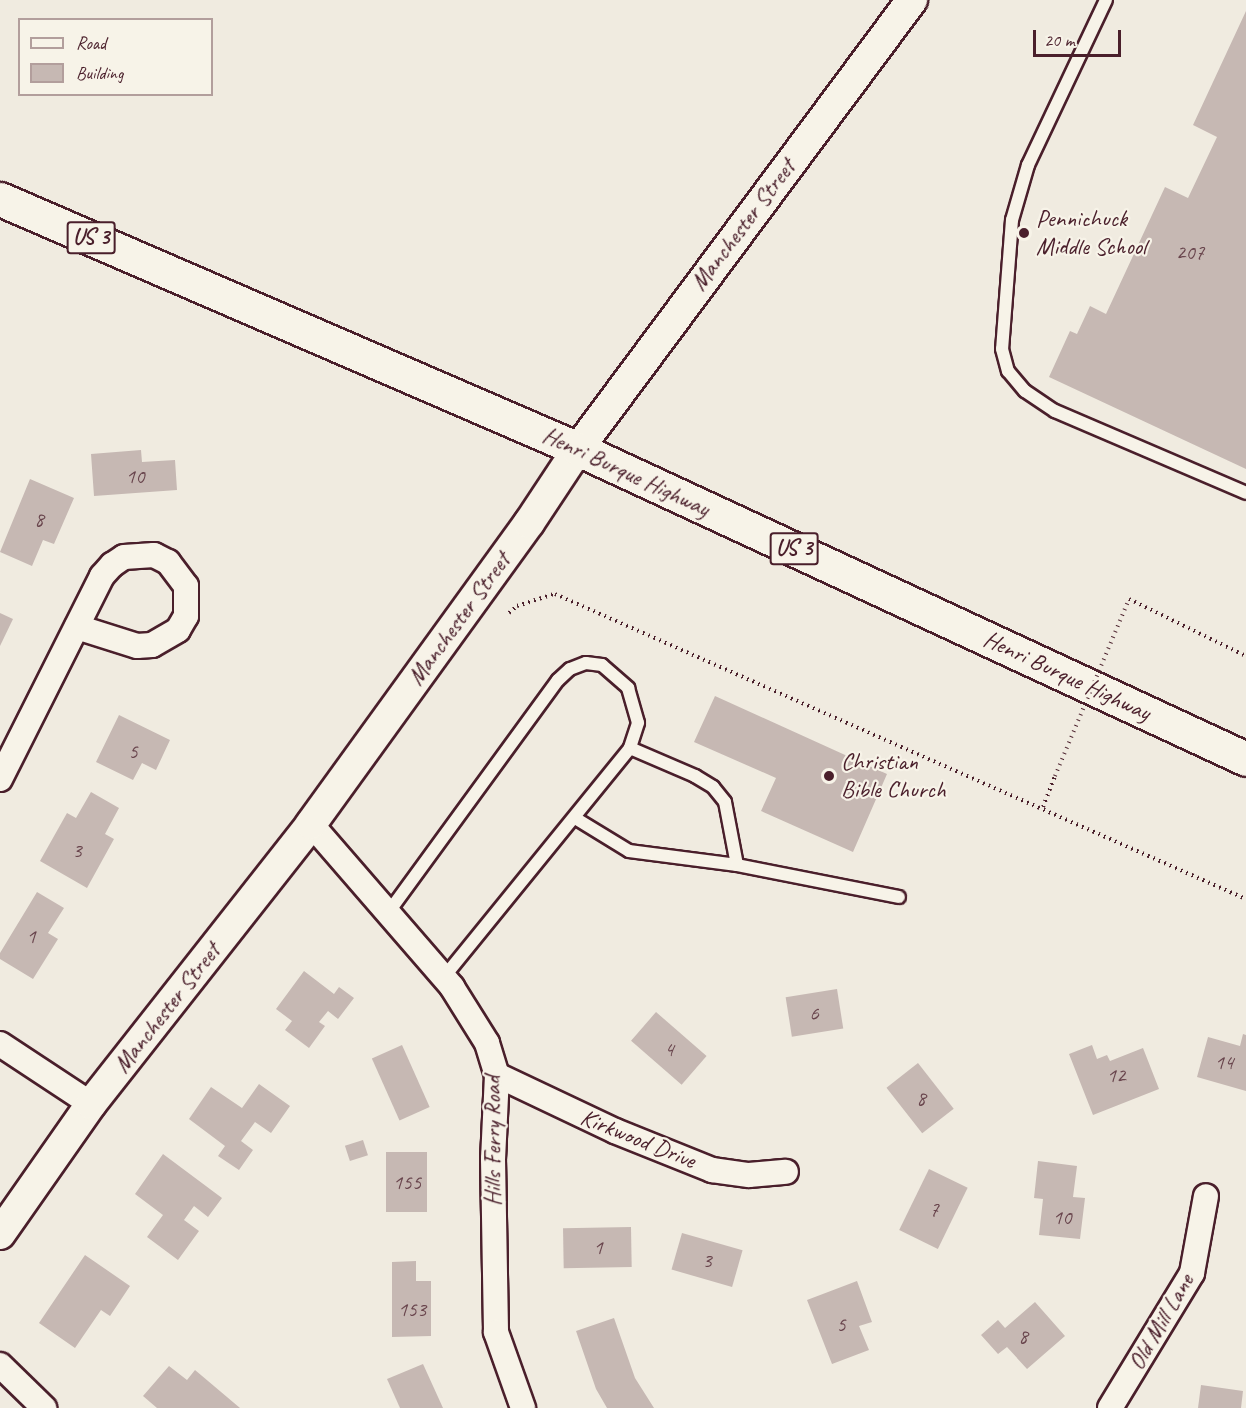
<!DOCTYPE html>
<style>
body{margin:0}
#map{position:relative;width:1246px;height:1408px;overflow:hidden;background:#f0ebe0;font-family:Caveat,sans-serif}
div>[style]{position:absolute}
.building>*{inset:0;background:#c6b8b3;transform-origin:0 0}
.path>*{height:4px;margin-top:-2px;transform-origin:0;background:repeating-linear-gradient(90deg,#4a1f2b 0 1.5px,transparent 0 6px)}
.roads{filter:drop-shadow(2px 0 #4a1f2b) drop-shadow(-2px 0 #4a1f2b) drop-shadow(0 2px #4a1f2b) drop-shadow(0 -2px #4a1f2b)}
.service>*{height:12px;margin:-6px;padding:0 6px;transform-origin:6px;border-radius:6px;background:#f7f3e8}
.minor>*{height:24px;margin:-12px;padding:0 12px;transform-origin:12px;border-radius:12px;background:#f7f3e8}
.tertiary>*{height:30px;margin:-15px;padding:0 15px;transform-origin:15px;border-radius:15px;background:#f7f3e8}
.primary>*{height:33px;margin:-16.5px;padding:0 16.5px;transform-origin:16.5px;border-radius:16.5px;background:#f7f3e8}
.path-bridge>*{height:4px;margin-top:-2px;transform-origin:0;background:repeating-linear-gradient(90deg,#4a1f2b 0 1.5px,transparent 0 6px)}
.dots>*{width:16px;height:16px;translate:-50% -50%;box-sizing:border-box;border:3px solid #f7f3e8;border-radius:50%}
span{translate:-50% -50%;white-space:nowrap;text-align:center;line-height:1.15;-webkit-text-stroke:4.5px #f7f3e8;paint-order:stroke}
.number-label{font-size:21px;color:#69454d}
.number-label span{-webkit-text-stroke-width:0}
.shield-label span{padding:2px 4px;background:#f7f3e8;border:2px solid;border-radius:4px;-webkit-text-stroke-width:0}
.shield-label{font-size:22px;color:#4a1f2b;font-weight:700}
.poi-label{font-size:24px;color:#4a1f2b}
.left{translate:0 -50%;text-align:left}
.street-label{font-size:24px;color:#4a1f2b}
.legend{position:absolute;left:18px;top:18px;width:195px;height:78px;box-sizing:border-box;background:#f7f3e8;border:2px solid #b29e9c;margin:0;padding:8px 10px;list-style:none;font-size:18px;color:#4a1f2b}
.legend li{display:flex;align-items:center;gap:12px;height:30px}
.legend b{width:30px;border:2px solid #b29e9c}
.scale{position:absolute;left:1033px;top:30px;width:88px;height:27px;box-sizing:border-box;border:3px solid #4a1f2b;border-top:0;padding-left:8px;font-size:18px;line-height:21px;white-space:nowrap;color:#4a1f2b;-webkit-text-stroke:4px #f7f3e8;paint-order:stroke}
</style>
<div id="map">
<div class="building">
<i style="clip-path:polygon(1246px 11px,1246px 469px,1049px 377px,1070px 331px,1077px 334px,1090px 306px,1106px 314px,1165px 187px,1188px 198px,1217px 137px,1193px 125px)"></i>
<i style="clip-path:polygon(141px 450px,142px 462px,175px 460px,177px 490px,94px 496px,91px 454px)"></i>
<i style="clip-path:polygon(30px 479px,74px 498px,54px 544px,43px 540px,32px 566px,0 552px)"></i>
<i style="clip-path:polygon(0 613px,13px 619px,0 646px)"></i>
<i style="clip-path:polygon(715px 696px,887px 774px,853px 852px,761px 811px,776px 778px,694px 742px)"></i>
<i style="clip-path:polygon(119px 715px,170px 740px,156px 770px,142px 763px,133px 780px,96px 762px)"></i>
<i style="clip-path:polygon(91px 792px,119px 808px,105px 834px,114px 839px,87px 888px,40px 861px,67px 813px,76px 818px)"></i>
<i style="clip-path:polygon(37px 892px,64px 908px,48px 933px,58px 939px,33px 979px,0 959px,0 953px)"></i>
<i style="clip-path:polygon(304px 971px,334px 994px,339px 987px,354px 998px,338px 1019px,328px 1011px,319px 1022px,325px 1026px,309px 1048px,285px 1030px,292px 1021px,276px 1009px)"></i>
<i style="left:837px;top:989px;width:40px;height:52px;rotate:81deg"></i>
<i style="left:656px;top:1012px;width:67px;height:38px;rotate:41deg"></i>
<i style="clip-path:polygon(1243px 1034px,1246px 1035px,1246px 1091px,1197px 1077px,1208px 1037px,1240px 1046px)"></i>
<i style="left:402px;top:1045px;width:68px;height:33px;rotate:66deg"></i>
<i style="clip-path:polygon(1092px 1045px,1097px 1059px,1107px 1055px,1110px 1061px,1143px 1048px,1159px 1089px,1093px 1115px,1069px 1054px)"></i>
<i style="left:918px;top:1063px;width:58px;height:40px;rotate:52deg"></i>
<i style="clip-path:polygon(259px 1084px,290px 1106px,271px 1133px,255px 1122px,241px 1141px,253px 1150px,239px 1170px,218px 1156px,225px 1146px,189px 1119px,211px 1087px,242px 1108px)"></i>
<i style="left:363px;top:1140px;width:16px;height:19px;rotate:72deg"></i>
<i style="left:386px;top:1152px;width:41px;height:60px"></i>
<i style="clip-path:polygon(163px 1154px,222px 1198px,208px 1217px,194px 1206px,184px 1220px,199px 1231px,178px 1260px,147px 1237px,163px 1215px,135px 1194px)"></i>
<i style="clip-path:polygon(1038px 1161px,1077px 1166px,1073px 1197px,1085px 1198px,1080px 1239px,1039px 1235px,1043px 1199px,1034px 1198px)"></i>
<i style="left:929px;top:1169px;width:43px;height:68px;rotate:26deg"></i>
<i style="left:631px;top:1227px;width:40px;height:68px;rotate:89deg"></i>
<i style="left:682px;top:1233px;width:63px;height:38px;rotate:16deg"></i>
<i style="clip-path:polygon(85px 1255px,130px 1286px,110px 1316px,101px 1310px,75px 1348px,39px 1323px)"></i>
<i style="clip-path:polygon(416px 1261px,416px 1281px,431px 1281px,431px 1336px,392px 1337px,392px 1262px)"></i>
<i style="clip-path:polygon(857px 1281px,872px 1322px,859px 1326px,869px 1350px,832px 1364px,807px 1300px)"></i>
<i style="clip-path:polygon(1035px 1302px,1065px 1336px,1027px 1369px,1007px 1347px,998px 1354px,981px 1335px,998px 1320px,1005px 1328px)"></i>
<i style="clip-path:polygon(614px 1318px,635px 1378px,654px 1408px,607px 1408px,596px 1389px,576px 1331px)"></i>
<i style="clip-path:polygon(423px 1364px,443px 1408px,400px 1408px,387px 1379px)"></i>
<i style="clip-path:polygon(169px 1366px,187px 1380px,195px 1370px,240px 1408px,157px 1408px,143px 1396px)"></i>
<i style="clip-path:polygon(1201px 1385px,1243px 1391px,1241px 1408px,1198px 1408px)"></i>
</div>
<div class="path">
<i style="left:509px;top:613px;width:11px;rotate:-41deg"></i>
<i style="left:517px;top:606px;width:40px;rotate:-18deg"></i>
<i style="left:555px;top:594px;width:755px;rotate:23.82deg"></i>
<i style="left:1043px;top:807px;width:33px;rotate:-69deg"></i>
</div>
<div class="roads">
<div class="service">
<i style="left:1106px;top:0;width:183px;rotate:115.3deg"></i>
<i style="left:1028px;top:165px;width:57px;rotate:106.2deg"></i>
<i style="left:1012px;top:220px;width:129px;rotate:94.4deg"></i>
<i style="left:1002px;top:349px;width:23px;rotate:75deg"></i>
<i style="left:1008px;top:371px;width:26px;rotate:50deg"></i>
<i style="left:1025px;top:391px;width:36px;rotate:34deg"></i>
<i style="left:1055px;top:411px;width:208px;rotate:23.2deg"></i>
<i style="left:575px;top:818px;width:63px;rotate:31.4deg"></i>
<i style="left:629px;top:851px;width:109px;rotate:7.4deg"></i>
<i style="left:388px;top:913px;width:288px;rotate:-53.9deg"></i>
<i style="left:558px;top:680px;width:16px;rotate:-43deg"></i>
<i style="left:570px;top:669px;width:17px;rotate:-21deg"></i>
<i style="left:586px;top:663px;width:16px;rotate:7deg"></i>
<i style="left:602px;top:665px;width:35px;rotate:41deg"></i>
<i style="left:628px;top:688px;width:36px;rotate:74deg"></i>
<i style="left:638px;top:723px;width:26px;rotate:108deg"></i>
<i style="left:630px;top:748px;width:71px;rotate:23.3deg"></i>
<i style="left:695px;top:776px;width:21px;rotate:31deg"></i>
<i style="left:713px;top:787px;width:19px;rotate:51deg"></i>
<i style="left:725px;top:802px;width:64px;rotate:79.2deg"></i>
<i style="left:737px;top:865px;width:165px;rotate:11.2deg"></i>
<i style="left:444px;top:977px;width:295px;rotate:-50.9deg"></i>
</div>
<div class="minor">
<i style="left:0;top:779px;width:227px;rotate:-63.3deg"></i>
<i style="left:102px;top:576px;width:15px;rotate:-48deg"></i>
<i style="left:112px;top:565px;width:14px;rotate:-34deg"></i>
<i style="left:124px;top:557px;width:30px;rotate:-4deg"></i>
<i style="left:154px;top:555px;width:16px;rotate:27deg"></i>
<i style="left:168px;top:562px;width:30px;rotate:53deg"></i>
<i style="left:186px;top:586px;width:30px;rotate:90deg"></i>
<i style="left:186px;top:616px;width:16px;rotate:120deg"></i>
<i style="left:178px;top:630px;width:30px;rotate:150deg"></i>
<i style="left:152px;top:645px;width:15px;rotate:176deg"></i>
<i style="left:137px;top:646px;width:63px;rotate:-162.4deg"></i>
<i style="left:311px;top:824px;width:216px;rotate:49.1deg"></i>
<i style="left:452px;top:987px;width:66px;rotate:58deg"></i>
<i style="left:487px;top:1043px;width:34px;rotate:73deg"></i>
<i style="left:497px;top:1075px;width:84px;rotate:92.7deg"></i>
<i style="left:493px;top:1159px;width:173px;rotate:89deg"></i>
<i style="left:496px;top:1332px;width:81px;rotate:70.4deg"></i>
<i style="left:0;top:1044px;width:109px;rotate:33.4deg"></i>
<i style="left:497px;top:1075px;width:131px;rotate:25.4deg"></i>
<i style="left:615px;top:1131px;width:105px;rotate:21.9deg"></i>
<i style="left:712px;top:1170px;width:37px;rotate:8deg"></i>
<i style="left:749px;top:1175px;width:37px;rotate:-5deg"></i>
<i style="left:0;top:1365px;width:62px;rotate:44.3deg"></i>
<i style="left:1110px;top:1408px;width:158px;rotate:-58.7deg"></i>
<i style="left:1192px;top:1273px;width:78px;rotate:-79.7deg"></i>
</div>
<div class="tertiary">
<i style="left:0;top:1234px;width:159px;rotate:-55deg"></i>
<i style="left:91px;top:1104px;width:356px;rotate:-51.8deg"></i>
<i style="left:311px;top:824px;width:372px;rotate:-54.1deg"></i>
<i style="left:529px;top:523px;width:89px;rotate:-56.5deg"></i>
<i style="left:578px;top:449px;width:560px;rotate:-53.36deg"></i>
</div>
<div class="primary">
<i style="left:0;top:199px;width:630px;rotate:23.39deg"></i>
<i style="left:578px;top:449px;width:736px;rotate:24.89deg"></i>
</div>
</div>
<div class="path-bridge">
<i style="left:1055px;top:776px;width:192px;rotate:-67.3deg"></i>
<i style="left:1129px;top:599px;width:130px;rotate:26deg"></i>
</div>
<div class="dots">
<i style="left:1024px;top:233px;background:#4a1f2b"></i>
<i style="left:829px;top:776px;background:#4a1f2b"></i>
</div>
<div class="number-label">
<span style="left:1190px;top:252px">207</span>
<span style="left:135px;top:476px">10</span>
<span style="left:39px;top:519px">8</span>
<span style="left:133px;top:751px">5</span>
<span style="left:77px;top:850px">3</span>
<span style="left:31px;top:936px">1</span>
<span style="left:814px;top:1013px">6</span>
<span style="left:669px;top:1049px">4</span>
<span style="left:1224px;top:1062px">14</span>
<span style="left:1116px;top:1075px">12</span>
<span style="left:921px;top:1098px">8</span>
<span style="left:407px;top:1182px">155</span>
<span style="left:934px;top:1209px">7</span>
<span style="left:1062px;top:1217px">10</span>
<span style="left:598px;top:1247px">1</span>
<span style="left:707px;top:1260px">3</span>
<span style="left:412px;top:1309px">153</span>
<span style="left:841px;top:1324px">5</span>
<span style="left:1023px;top:1336px">8</span>
</div>
<div class="shield-label">
<span style="left:91px;top:238px">US 3</span>
<span style="left:794px;top:549px">US 3</span>
</div>
<div class="poi-label">
<span class="left" style="left:1036px;top:233px">Pennichuck<br>Middle School</span>
<span class="left" style="left:841px;top:776px">Christian<br>Bible Church</span>
</div>
<div class="street-label">
<span style="left:743px;top:225px;rotate:-53deg">Manchester Street</span>
<span style="left:626px;top:472px;rotate:25deg">Henri Burque Highway</span>
<span style="left:459px;top:619px;rotate:-54deg">Manchester Street</span>
<span style="left:1067px;top:676px;rotate:25deg">Henri Burque Highway</span>
<span style="left:167px;top:1008px;rotate:-52deg">Manchester Street</span>
<span style="left:638px;top:1139px;rotate:22deg">Kirkwood Drive</span>
<span style="left:493px;top:1141px;rotate:-90deg">Hills Ferry Road</span>
<span style="left:1161px;top:1322px;rotate:-60deg">Old Mill Lane</span>
</div>
<ul class="legend">
<li><b style="height:8px;background:#f7f3e8"></b>Road</li>
<li><b style="height:16px;background:#c6b8b3"></b>Building</li>
</ul>
<div class="scale">20 m</div>
</div>
